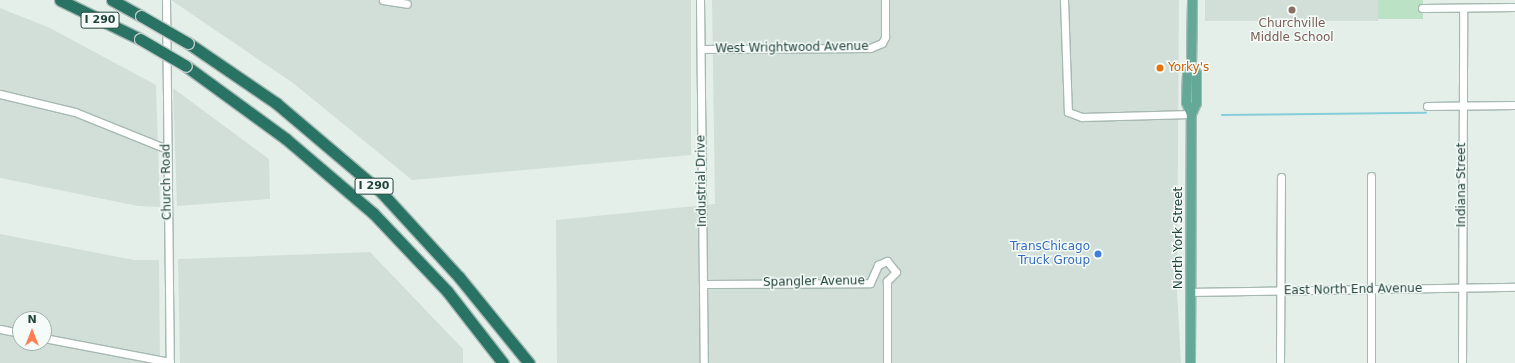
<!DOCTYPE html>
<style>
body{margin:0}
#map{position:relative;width:1515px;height:363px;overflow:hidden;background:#e4efea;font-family:"DejaVu Sans",sans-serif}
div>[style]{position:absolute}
.built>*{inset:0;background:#d2dfd9;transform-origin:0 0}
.green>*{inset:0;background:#bbe2c5;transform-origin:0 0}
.stream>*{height:2px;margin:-1px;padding:0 1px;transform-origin:1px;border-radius:1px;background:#87cdd9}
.roads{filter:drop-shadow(1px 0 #a6b8b2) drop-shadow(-1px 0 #a6b8b2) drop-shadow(0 1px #a6b8b2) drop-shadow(0 -1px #a6b8b2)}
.minor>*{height:7px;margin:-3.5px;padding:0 3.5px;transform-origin:3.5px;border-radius:3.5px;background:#fff}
.major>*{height:9px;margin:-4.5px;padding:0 4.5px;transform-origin:4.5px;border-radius:4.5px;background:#64a997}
.highway>*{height:11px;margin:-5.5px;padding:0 5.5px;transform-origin:5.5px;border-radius:5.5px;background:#297364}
.bridges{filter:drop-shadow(1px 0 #c1cac8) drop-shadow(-1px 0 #c1cac8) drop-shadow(0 1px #c1cac8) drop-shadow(0 -1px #c1cac8)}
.highway-bridge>*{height:11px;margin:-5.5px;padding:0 5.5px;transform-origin:5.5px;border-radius:5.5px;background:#297364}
.dots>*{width:11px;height:11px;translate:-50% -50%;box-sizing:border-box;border:2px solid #f5fbf8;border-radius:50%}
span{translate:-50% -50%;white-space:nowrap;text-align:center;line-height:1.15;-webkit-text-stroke:3px #f5fbf8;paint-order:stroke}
.shield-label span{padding:1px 3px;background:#f5fbf8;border:1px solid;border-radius:3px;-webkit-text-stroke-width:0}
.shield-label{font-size:11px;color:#21433a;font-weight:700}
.education-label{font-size:12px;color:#785e54}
.street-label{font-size:12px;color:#21433a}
.food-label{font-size:12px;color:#c56008}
.left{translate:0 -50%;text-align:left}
.shop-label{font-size:12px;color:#366cbe}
.right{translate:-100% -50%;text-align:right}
.north{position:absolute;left:12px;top:311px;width:40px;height:40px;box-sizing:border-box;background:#f5fbf8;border:1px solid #a0b1ac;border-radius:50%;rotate:0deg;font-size:11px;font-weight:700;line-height:16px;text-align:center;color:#21433a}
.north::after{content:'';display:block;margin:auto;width:14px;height:18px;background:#ff7d52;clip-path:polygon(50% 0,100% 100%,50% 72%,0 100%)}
</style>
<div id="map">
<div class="built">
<i style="clip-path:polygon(171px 0,691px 0,691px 155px,412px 180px,293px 83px)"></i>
<i style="clip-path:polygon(712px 0,1179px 0,1177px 291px,1181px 363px,557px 363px,556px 220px,715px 204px)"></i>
<i style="left:1205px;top:0;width:173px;height:21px"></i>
<i style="clip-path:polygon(0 8px,50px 28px,156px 85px,160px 207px,138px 206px,0 178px)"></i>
<i style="clip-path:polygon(173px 88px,269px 159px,270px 199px,177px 206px)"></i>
<i style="clip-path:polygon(evenodd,0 234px,134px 260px,159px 260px,160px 363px,0 363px,0 234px,20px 319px,44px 319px,44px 343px,20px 343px,20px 319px)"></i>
<i style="clip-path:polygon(370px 252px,463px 349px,463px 363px,180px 363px,178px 259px)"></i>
</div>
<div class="green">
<i style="left:1378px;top:0;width:45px;height:19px"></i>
</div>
<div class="stream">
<i style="left:1222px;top:115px;width:204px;rotate:-0.6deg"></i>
</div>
<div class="roads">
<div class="minor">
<i style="left:166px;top:0;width:363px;rotate:89.4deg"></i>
<i style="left:383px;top:0;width:24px;rotate:9deg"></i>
<i style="left:700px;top:0;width:363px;rotate:89.4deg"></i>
<i style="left:1064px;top:0;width:112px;rotate:88deg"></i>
<i style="left:1068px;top:112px;width:15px;rotate:20deg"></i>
<i style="left:1082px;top:117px;width:109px;rotate:-1.6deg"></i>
<i style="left:1422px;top:8px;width:93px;rotate:-0.6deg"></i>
<i style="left:701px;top:49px;width:169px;rotate:-0.3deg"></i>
<i style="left:870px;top:48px;width:13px;rotate:-23deg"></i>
<i style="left:882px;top:43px;width:7px;rotate:-63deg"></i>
<i style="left:885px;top:37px;width:37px;rotate:-90deg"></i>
<i style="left:0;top:94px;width:77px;rotate:13.5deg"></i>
<i style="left:75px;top:112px;width:99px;rotate:21.9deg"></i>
<i style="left:1427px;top:106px;width:88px;rotate:-0.7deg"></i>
<i style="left:703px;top:284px;width:167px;rotate:-0.3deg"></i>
<i style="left:870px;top:283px;width:20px;rotate:-66deg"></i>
<i style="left:878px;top:265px;width:10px;rotate:-24deg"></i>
<i style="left:887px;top:261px;width:14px;rotate:51deg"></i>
<i style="left:896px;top:272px;width:13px;rotate:135deg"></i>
<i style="left:887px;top:281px;width:82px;rotate:90deg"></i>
<i style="left:1191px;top:292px;width:324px;rotate:-0.9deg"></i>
<i style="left:0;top:329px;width:20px;rotate:11deg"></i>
<i style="left:44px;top:338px;width:128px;rotate:10.8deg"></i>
<i style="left:1280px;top:363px;width:186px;rotate:-89.7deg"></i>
<i style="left:1371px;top:363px;width:187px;rotate:-90deg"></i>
<i style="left:1462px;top:363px;width:355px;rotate:-89.8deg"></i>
</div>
<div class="major">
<i style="left:1191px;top:114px;width:12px;rotate:-66deg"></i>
<i style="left:1196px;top:103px;width:30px;rotate:-90deg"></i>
<i style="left:1196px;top:73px;width:9px;rotate:-122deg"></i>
<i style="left:1190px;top:363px;width:249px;rotate:-89.8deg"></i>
<i style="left:1191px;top:114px;width:13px;rotate:-113deg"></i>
<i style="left:1186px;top:102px;width:29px;rotate:-88deg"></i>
<i style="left:1187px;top:73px;width:9px;rotate:-63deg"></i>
<i style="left:1191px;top:65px;width:65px;rotate:-89.1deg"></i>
</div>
<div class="highway">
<i style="left:60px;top:0;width:89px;rotate:26deg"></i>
<i style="left:112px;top:0;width:33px;rotate:29deg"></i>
<i style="left:188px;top:43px;width:107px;rotate:34.3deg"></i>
<i style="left:276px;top:103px;width:139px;rotate:40.3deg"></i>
<i style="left:382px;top:193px;width:114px;rotate:47.5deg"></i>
<i style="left:459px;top:277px;width:111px;rotate:50.9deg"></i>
<i style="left:186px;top:66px;width:124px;rotate:36.1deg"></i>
<i style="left:286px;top:139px;width:114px;rotate:40.4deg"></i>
<i style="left:373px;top:213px;width:108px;rotate:46.5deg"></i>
<i style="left:447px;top:291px;width:91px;rotate:52.1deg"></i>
</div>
</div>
<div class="bridges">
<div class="highway-bridge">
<i style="left:141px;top:16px;width:54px;rotate:29.9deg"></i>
<i style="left:140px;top:39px;width:53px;rotate:30.4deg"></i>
</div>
</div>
<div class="dots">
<i style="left:1292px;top:10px;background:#8d6e63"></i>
<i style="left:1160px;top:68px;background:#e8710a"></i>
<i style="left:1098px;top:254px;background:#3f7fe0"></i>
</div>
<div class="shield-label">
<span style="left:100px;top:20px">I 290</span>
<span style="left:374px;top:186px">I 290</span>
</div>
<div class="education-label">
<span style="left:1292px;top:31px">Churchville<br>Middle School</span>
</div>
<div class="street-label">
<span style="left:792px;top:48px;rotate:-1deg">West Wrightwood Avenue</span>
<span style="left:702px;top:181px;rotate:-91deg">Industrial Drive</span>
<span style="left:167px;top:182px;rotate:-91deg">Church Road</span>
<span style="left:1462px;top:185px;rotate:-90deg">Indiana Street</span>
<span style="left:1179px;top:238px;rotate:-90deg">North York Street</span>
<span style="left:814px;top:282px;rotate:-1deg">Spangler Avenue</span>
<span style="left:1353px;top:290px;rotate:-1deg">East North End Avenue</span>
</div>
<div class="food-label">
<span class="left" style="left:1168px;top:68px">Yorky's</span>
</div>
<div class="shop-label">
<span class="right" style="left:1090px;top:254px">TransChicago<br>Truck Group</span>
</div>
<div class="north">N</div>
</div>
